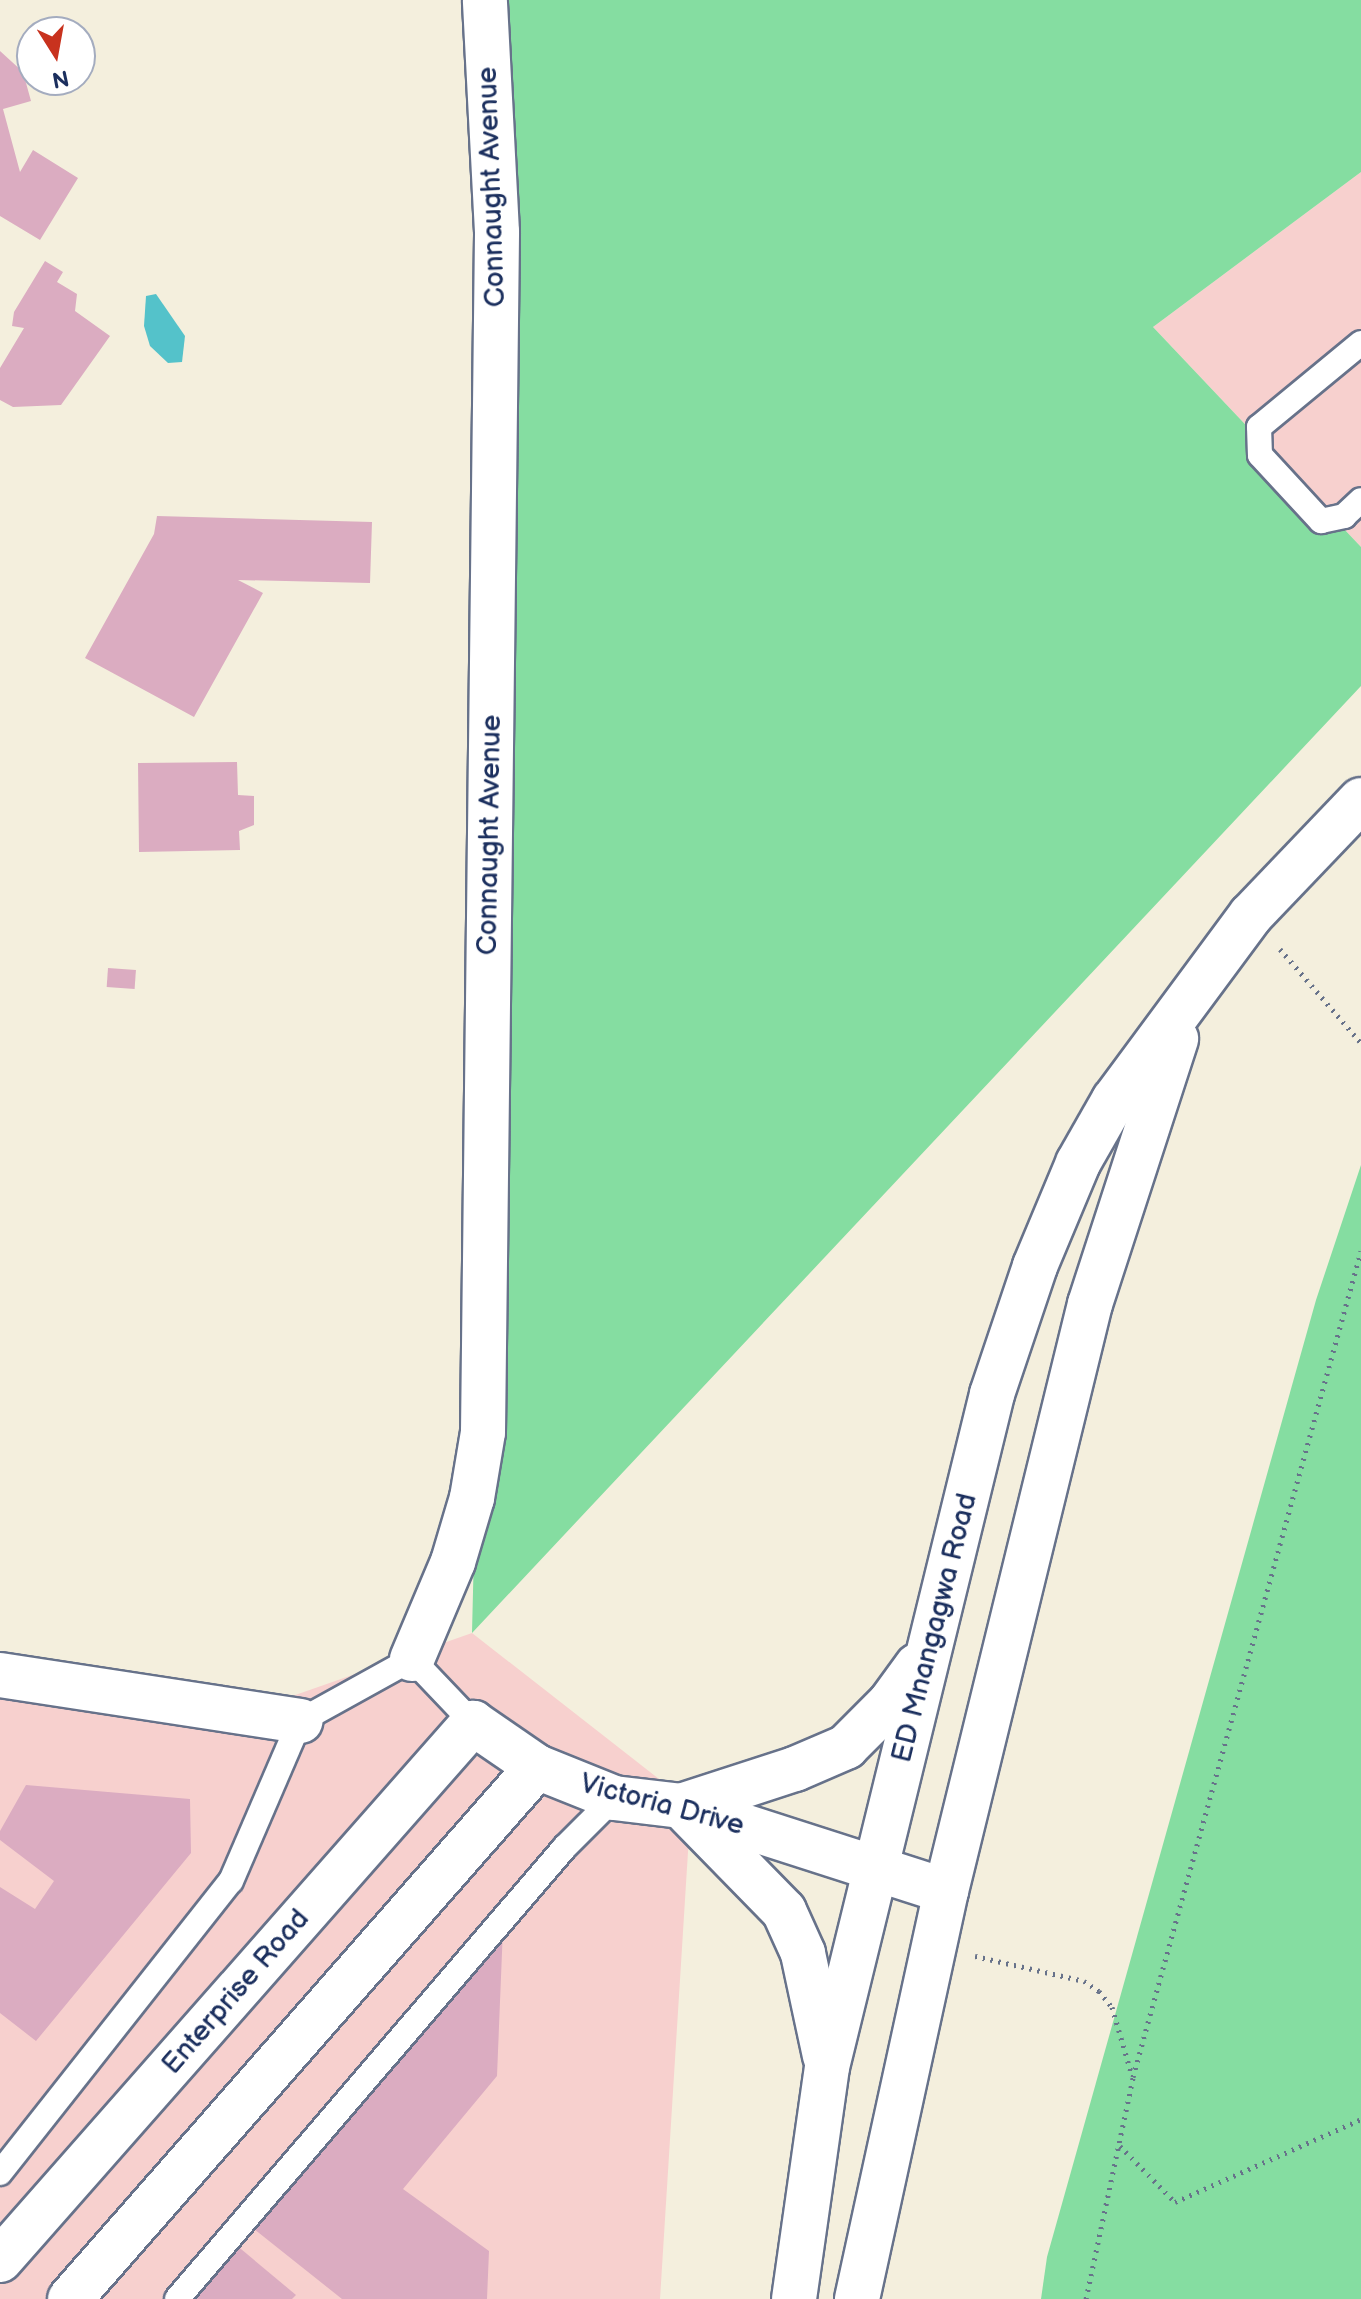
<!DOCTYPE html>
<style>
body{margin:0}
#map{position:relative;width:1361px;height:2299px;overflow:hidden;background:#f4efdd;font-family:"Balsamiq Sans",sans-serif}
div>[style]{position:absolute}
.built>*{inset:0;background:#f7d0ce}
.green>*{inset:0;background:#85dda1}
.water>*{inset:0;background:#54c2ca}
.building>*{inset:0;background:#dbacc1;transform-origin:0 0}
.path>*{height:5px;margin-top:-2.5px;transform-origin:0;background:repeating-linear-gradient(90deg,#67728a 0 2px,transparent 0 8px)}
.roads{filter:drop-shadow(2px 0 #67728a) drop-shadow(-2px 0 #67728a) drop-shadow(0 2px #67728a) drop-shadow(0 -2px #67728a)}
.service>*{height:24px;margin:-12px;padding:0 12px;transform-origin:12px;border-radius:12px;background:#fff}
.minor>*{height:44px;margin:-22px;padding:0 22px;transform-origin:22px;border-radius:22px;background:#fff}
.tertiary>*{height:44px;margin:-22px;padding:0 22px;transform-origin:22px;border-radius:22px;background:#fff}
.trunk>*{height:44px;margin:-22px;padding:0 22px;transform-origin:22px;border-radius:22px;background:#fff}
span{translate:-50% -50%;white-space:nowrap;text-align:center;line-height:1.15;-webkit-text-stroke:8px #fff;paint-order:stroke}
.street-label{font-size:28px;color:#1b2f5e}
.north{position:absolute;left:16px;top:16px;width:80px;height:80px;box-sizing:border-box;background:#fff;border:2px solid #a4acbf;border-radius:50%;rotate:169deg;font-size:22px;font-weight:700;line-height:32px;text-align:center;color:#1b2f5e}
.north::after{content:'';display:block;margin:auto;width:28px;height:36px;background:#c8321e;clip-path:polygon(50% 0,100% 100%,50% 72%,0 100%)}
</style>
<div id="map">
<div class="built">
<i style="clip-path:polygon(1361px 172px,1361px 547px,1153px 327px)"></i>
<i style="clip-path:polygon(472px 1633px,691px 1804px,660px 2299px,0 2299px,0 1685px,244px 1713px)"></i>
</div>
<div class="green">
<i style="clip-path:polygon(499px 0,1361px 0,1361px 172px,1153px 327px,1361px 547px,1361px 686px,472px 1633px,500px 479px)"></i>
<i style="clip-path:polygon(1361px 1165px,1361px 2299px,1041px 2299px,1047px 2257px,1316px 1300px)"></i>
</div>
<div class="water">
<i style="clip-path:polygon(156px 294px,185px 336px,182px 362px,168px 363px,150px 346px,144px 326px,146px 296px)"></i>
</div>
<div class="building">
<i style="clip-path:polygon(0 51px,23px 72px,31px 101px,3px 109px,20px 172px,33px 150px,78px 178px,40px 240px,0 216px)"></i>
<i style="clip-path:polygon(45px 261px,63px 272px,57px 282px,77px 294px,75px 311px,110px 336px,61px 405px,13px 407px,0 400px,0 368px,24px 328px,12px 326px,14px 312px)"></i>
<i style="clip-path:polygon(157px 516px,372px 522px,370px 583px,238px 580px,263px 593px,194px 717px,85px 658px,154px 534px)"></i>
<i style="clip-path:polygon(237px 762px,238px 795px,254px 796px,254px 825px,239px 831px,240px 850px,139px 852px,138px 763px)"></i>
<i style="left:108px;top:968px;width:28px;height:19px;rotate:4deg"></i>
<i style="clip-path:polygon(26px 1785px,190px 1799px,191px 1853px,36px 2041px,0 2013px,0 1887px,35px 1909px,54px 1881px,0 1840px,0 1831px)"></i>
<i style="clip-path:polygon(503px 1928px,497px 2076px,403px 2189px,489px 2251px,487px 2299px,342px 2299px,254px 2229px)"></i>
<i style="clip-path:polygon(235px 2244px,296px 2295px,292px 2299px,188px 2299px)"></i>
</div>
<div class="path">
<i style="left:1280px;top:949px;width:124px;rotate:49.2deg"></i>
<i style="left:975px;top:1956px;width:112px;rotate:12.9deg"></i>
<i style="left:1084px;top:1981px;width:18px;rotate:34deg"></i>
<i style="left:1099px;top:1991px;width:21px;rotate:51deg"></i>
<i style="left:1112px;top:2007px;width:72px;rotate:73.8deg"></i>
<i style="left:1120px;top:2146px;width:78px;rotate:45.5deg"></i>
<i style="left:1175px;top:2202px;width:204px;rotate:-24deg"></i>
<i style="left:1086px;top:2299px;width:227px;rotate:-78deg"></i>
<i style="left:1133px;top:2077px;width:857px;rotate:-74.57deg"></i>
</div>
<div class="roads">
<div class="service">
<i style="left:1361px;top:343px;width:132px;rotate:140.5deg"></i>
<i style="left:1259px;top:427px;width:28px;rotate:88deg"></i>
<i style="left:1260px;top:455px;width:90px;rotate:47.3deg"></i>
<i style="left:1321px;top:521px;width:24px;rotate:-12deg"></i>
<i style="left:1344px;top:516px;width:23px;rotate:-43deg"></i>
<i style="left:0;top:2173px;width:372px;rotate:-51.7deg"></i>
<i style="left:231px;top:1881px;width:174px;rotate:-66.7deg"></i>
<i style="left:300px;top:1721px;width:128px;rotate:-29deg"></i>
<i style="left:412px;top:1659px;width:88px;rotate:46.4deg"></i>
<i style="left:177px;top:2299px;width:596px;rotate:-49.36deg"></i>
<i style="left:565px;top:1847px;width:69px;rotate:-45deg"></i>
</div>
<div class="minor">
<i style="left:412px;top:1659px;width:105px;rotate:-67.1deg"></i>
<i style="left:453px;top:1562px;width:67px;rotate:-73.5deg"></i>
<i style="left:472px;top:1498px;width:67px;rotate:-80.5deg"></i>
<i style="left:483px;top:1432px;width:1200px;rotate:-89.33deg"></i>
<i style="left:497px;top:232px;width:232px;rotate:-93deg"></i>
<i style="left:0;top:1675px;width:304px;rotate:8.7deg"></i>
</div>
<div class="tertiary">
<i style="left:0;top:2260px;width:716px;rotate:-48.63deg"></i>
<i style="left:473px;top:1723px;width:78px;rotate:34.5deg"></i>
<i style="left:537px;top:1767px;width:83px;rotate:21.9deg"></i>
<i style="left:614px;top:1798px;width:67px;rotate:6.8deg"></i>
<i style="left:681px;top:1806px;width:278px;rotate:17.8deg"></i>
<i style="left:70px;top:2299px;width:708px;rotate:-48.72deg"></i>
</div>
<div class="trunk">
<i style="left:825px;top:2056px;width:105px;rotate:-102.1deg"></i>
<i style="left:803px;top:1953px;width:46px;rotate:-114.3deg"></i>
<i style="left:784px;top:1911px;width:147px;rotate:-134.4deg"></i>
<i style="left:681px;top:1806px;width:120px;rotate:-18deg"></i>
<i style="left:795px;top:1769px;width:56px;rotate:-23.3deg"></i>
<i style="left:846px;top:1747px;width:62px;rotate:-45deg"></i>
<i style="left:890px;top:1703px;width:46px;rotate:-53.9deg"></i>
<i style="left:794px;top:2299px;width:234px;rotate:-81.9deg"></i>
<i style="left:827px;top:2067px;width:693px;rotate:-76.22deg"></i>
<i style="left:992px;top:1394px;width:135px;rotate:-71.4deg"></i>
<i style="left:1035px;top:1266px;width:112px;rotate:-67.3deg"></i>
<i style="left:1078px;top:1163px;width:73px;rotate:-60.3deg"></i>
<i style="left:1114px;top:1100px;width:230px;rotate:-53.5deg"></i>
<i style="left:1251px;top:915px;width:159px;rotate:-46.3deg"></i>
<i style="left:857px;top:2299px;width:418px;rotate:-77.7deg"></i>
<i style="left:946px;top:1891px;width:604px;rotate:-76.22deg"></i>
<i style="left:1090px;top:1304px;width:279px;rotate:-72deg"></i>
</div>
</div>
<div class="street-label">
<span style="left:492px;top:187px;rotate:-92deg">Connaught Avenue</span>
<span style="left:490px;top:835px;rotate:-89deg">Connaught Avenue</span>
<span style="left:935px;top:1628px;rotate:-76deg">ED Mnangagwa Road</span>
<span style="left:662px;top:1805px;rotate:15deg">Victoria Drive</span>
<span style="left:236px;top:1992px;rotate:-49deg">Enterprise Road</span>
</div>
<div class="north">N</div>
</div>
